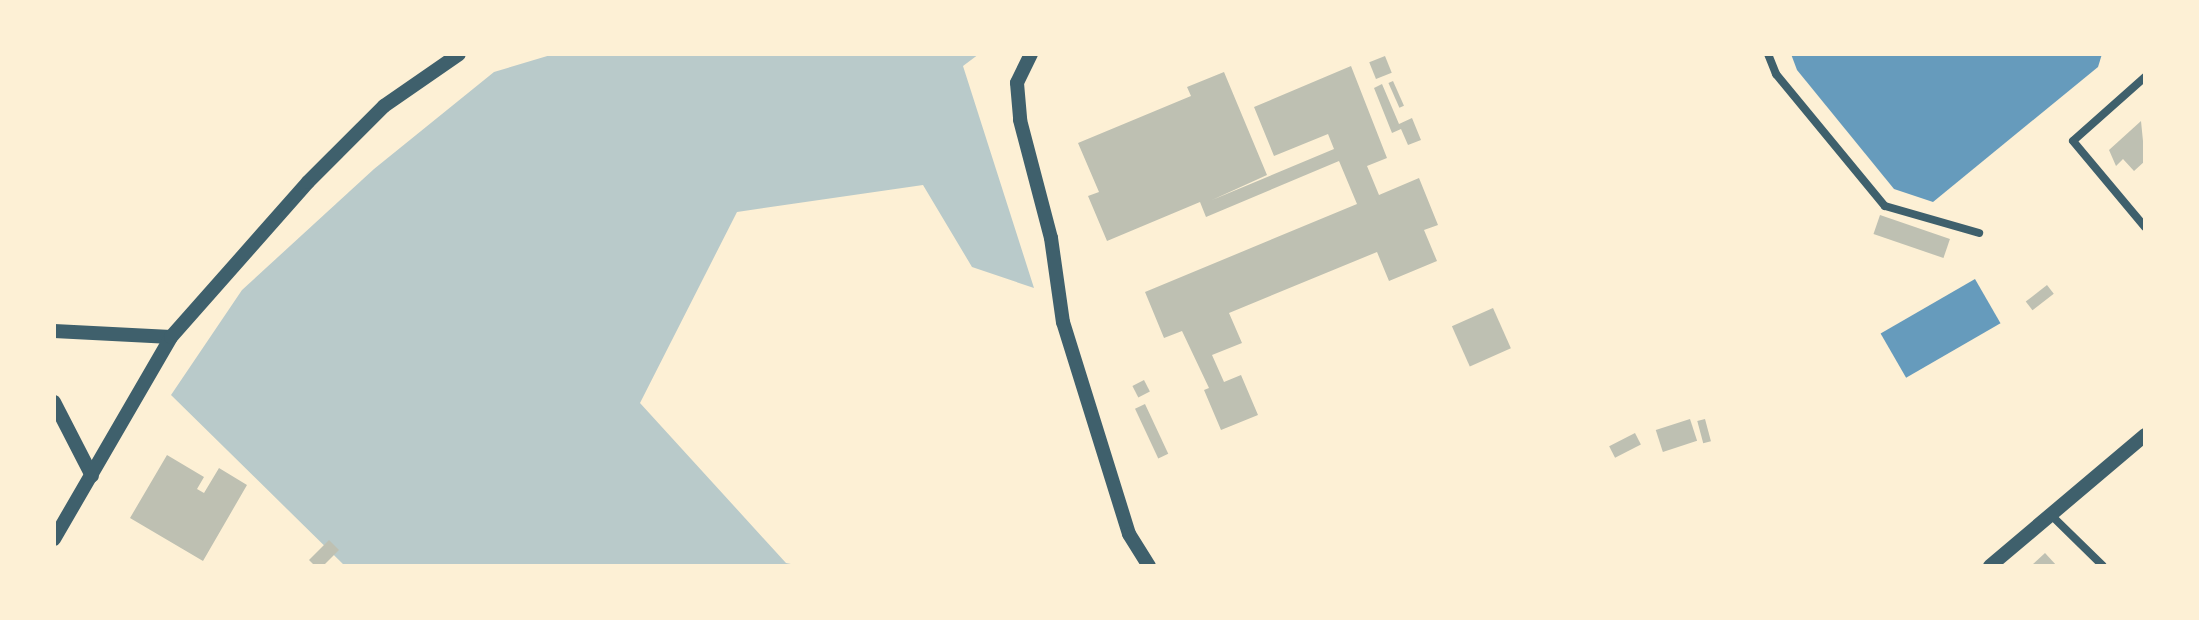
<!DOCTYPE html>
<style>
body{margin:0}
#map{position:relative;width:2199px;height:620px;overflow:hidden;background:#fdf0d5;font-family:Jost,sans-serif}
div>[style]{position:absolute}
.green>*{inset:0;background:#b9caca}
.water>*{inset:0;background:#669bbc;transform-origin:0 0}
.building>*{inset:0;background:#bec0b2;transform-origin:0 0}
.minor>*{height:8px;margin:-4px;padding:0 4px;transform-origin:4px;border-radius:4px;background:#3f606c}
.tertiary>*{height:14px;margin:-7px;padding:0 7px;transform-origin:7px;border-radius:7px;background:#3f606c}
span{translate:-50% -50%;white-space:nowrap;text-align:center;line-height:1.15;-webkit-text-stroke:7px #fdf0d5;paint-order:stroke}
.frame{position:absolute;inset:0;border:56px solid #fdf0d5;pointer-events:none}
</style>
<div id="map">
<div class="green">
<i style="clip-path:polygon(554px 54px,979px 54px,963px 66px,1034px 288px,972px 267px,923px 185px,737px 212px,640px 403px,786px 563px,801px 566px,345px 566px,171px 395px,242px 290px,374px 169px,494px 72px)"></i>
</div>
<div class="water">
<i style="clip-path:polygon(1791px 54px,2102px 54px,2098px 67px,1933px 202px,1894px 189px,1797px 70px)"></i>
<i style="left:1975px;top:279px;width:51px;height:109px;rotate:60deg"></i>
</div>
<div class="building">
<i style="left:1385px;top:56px;width:18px;height:17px;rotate:68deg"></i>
<i style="clip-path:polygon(1351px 66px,1387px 158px,1367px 166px,1379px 195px,1419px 178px,1438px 225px,1424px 230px,1437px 261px,1389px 281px,1377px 252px,1229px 313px,1242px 343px,1212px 355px,1224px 382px,1241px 375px,1258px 415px,1221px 430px,1204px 390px,1209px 388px,1182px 331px,1164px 338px,1145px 292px,1357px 204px,1339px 161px,1206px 217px,1200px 202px,1107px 241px,1088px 196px,1099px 192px,1078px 143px,1191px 96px,1187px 87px,1224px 72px,1267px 175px,1212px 200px,1334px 149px,1328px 134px,1274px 156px,1254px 107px)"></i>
<i style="left:1393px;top:81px;width:27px;height:5px;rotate:66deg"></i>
<i style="clip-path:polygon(1382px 84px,1399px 124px,1412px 118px,1421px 140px,1408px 145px,1401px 129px,1392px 133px,1374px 88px)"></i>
<i style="clip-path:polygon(2141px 121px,2145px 161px,2134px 171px,2123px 159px,2116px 166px,2109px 150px)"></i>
<i style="left:1880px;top:215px;width:74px;height:20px;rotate:19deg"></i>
<i style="left:2047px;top:285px;width:11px;height:27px;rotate:52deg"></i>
<i style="left:1493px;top:308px;width:44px;height:45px;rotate:66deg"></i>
<i style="left:1144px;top:380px;width:13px;height:13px;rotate:63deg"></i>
<i style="left:1145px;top:404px;width:55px;height:11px;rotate:65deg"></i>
<i style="left:1690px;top:419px;width:23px;height:36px;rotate:72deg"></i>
<i style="left:1705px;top:419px;width:23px;height:8px;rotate:75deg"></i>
<i style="left:1635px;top:433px;width:13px;height:29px;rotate:63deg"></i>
<i style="clip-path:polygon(167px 455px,204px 477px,197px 489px,204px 493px,219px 468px,247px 485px,203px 561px,130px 518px)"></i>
<i style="clip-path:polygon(329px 540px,339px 550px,323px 566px,315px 566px,309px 560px)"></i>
<i style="clip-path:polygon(2045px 553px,2057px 566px,2031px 566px)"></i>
</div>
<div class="minor">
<i style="left:1768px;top:54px;width:22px;rotate:68deg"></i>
<i style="left:1776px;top:74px;width:171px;rotate:50.5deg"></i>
<i style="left:1885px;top:206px;width:98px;rotate:16deg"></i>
<i style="left:2145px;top:77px;width:96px;rotate:138.4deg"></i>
<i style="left:2073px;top:141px;width:112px;rotate:50.1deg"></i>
<i style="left:2052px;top:516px;width:71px;rotate:44.4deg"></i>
</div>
<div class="tertiary">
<i style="left:1031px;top:54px;width:32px;rotate:116deg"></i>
<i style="left:1017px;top:83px;width:37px;rotate:85deg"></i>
<i style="left:1020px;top:120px;width:122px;rotate:75.3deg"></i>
<i style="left:1051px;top:238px;width:85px;rotate:81.9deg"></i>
<i style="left:1063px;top:322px;width:222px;rotate:72.7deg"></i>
<i style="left:1129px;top:534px;width:38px;rotate:58deg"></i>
<i style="left:54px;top:331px;width:117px;rotate:2.9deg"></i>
<i style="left:54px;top:402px;width:83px;rotate:62.8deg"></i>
<i style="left:54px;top:539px;width:233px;rotate:-59.9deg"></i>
<i style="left:171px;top:337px;width:207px;rotate:-48.5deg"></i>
<i style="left:308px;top:182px;width:107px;rotate:-45deg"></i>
<i style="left:384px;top:106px;width:91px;rotate:-34.7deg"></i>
<i style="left:1990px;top:566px;width:203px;rotate:-40.2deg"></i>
</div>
<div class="frame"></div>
</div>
